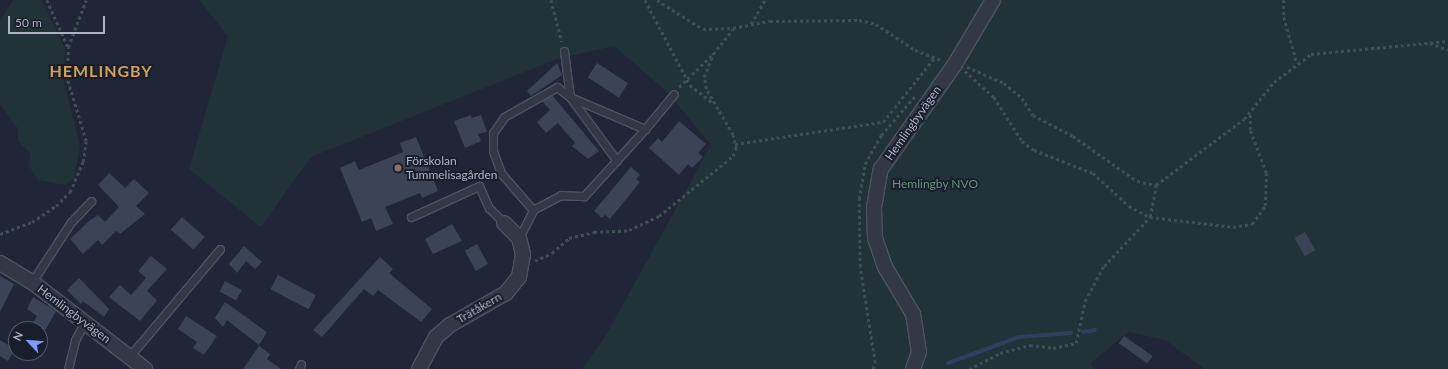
<!DOCTYPE html>
<meta charset="utf-8">
<style>
body{margin:0}
#map{position:relative;width:1448px;height:369px;overflow:hidden;background:#202637;font-family:Lato,sans-serif}
div>[style]{position:absolute}
.green>*{inset:0;background:#213238}
.stream>*{height:4px;margin:-2px;padding:0 2px;transform-origin:2px;border-radius:2px;background:#333e5f}
.building>*{inset:0;background:#3b4357;transform-origin:0 0}
.path>*{height:2.5px;margin-top:-1.25px;transform-origin:0;background:repeating-linear-gradient(90deg,#3f4f55 0 3px,transparent 0 6px)}
.roads{filter:drop-shadow(1px 0 #4d5362) drop-shadow(-1px 0 #4d5362) drop-shadow(0 1px #4d5362) drop-shadow(0 -1px #4d5362)}
.lane>*{height:7px;margin:-3.5px;padding:0 3.5px;transform-origin:3.5px;border-radius:3.5px;background:#333847}
.street>*{height:14px;margin:-7px;padding:0 7px;transform-origin:7px;border-radius:7px;background:#333847}
.dots>*{width:11px;height:11px;translate:-50% -50%;box-sizing:border-box;border:2px solid #191e2c;border-radius:50%}
span{translate:-50% -50%;white-space:nowrap;text-align:center;line-height:1.15;-webkit-text-stroke:4px #191e2c;paint-order:stroke}
.street-label{font-size:12px;color:#adb2c4}
.poi-label{font-size:12px;color:#adb2c4}
.left{translate:0 -50%;text-align:left}
.park-label{font-size:12px;color:#659577}
.district-label{font-size:16px;color:#d3a159;font-weight:700;letter-spacing:1px}
.north{position:absolute;left:8px;top:321px;width:40px;height:40px;box-sizing:border-box;background:#191e2c;border:1px solid #545969;border-radius:50%;rotate:296deg;font-size:11px;font-weight:700;line-height:16px;text-align:center;color:#adb2c4}
.north::after{content:'';display:block;margin:auto;width:14px;height:18px;background:#7e9af8;clip-path:polygon(50% 0,100% 100%,50% 72%,0 100%)}
.scale{position:absolute;left:8px;top:16px;width:97px;height:18px;box-sizing:border-box;border:2px solid #adb2c4;border-top:0;padding-left:5px;font-size:12px;line-height:14px;white-space:nowrap;color:#adb2c4;-webkit-text-stroke:3px #191e2c;paint-order:stroke}
</style>
<div id="map">
<div class="green">
<i style="clip-path:polygon(13px 0,41px 0,65px 48px,63px 78px,80px 146px,74px 178px,65px 185px,38px 180px,29px 166px,30px 153px,18px 141px,18px 129px,0 104px,0 21px)"></i>
<i style="clip-path:polygon(199px 0,1448px 0,1448px 369px,1205px 369px,1165px 340px,1128px 332px,1091px 363px,1094px 369px,582px 369px,605px 337px,711px 145px,667px 92px,614px 46px,557px 59px,311px 157px,261px 227px,189px 169px,228px 36px)"></i>
</div>
<div class="stream">
<i style="left:1083px;top:332px;width:12px;rotate:-9deg"></i>
<i style="left:948px;top:363px;width:76px;rotate:-20.1deg"></i>
<i style="left:1019px;top:337px;width:52px;rotate:-4.4deg"></i>
</div>
<div class="building">
<i style="clip-path:polygon(557px 63px,562px 75px,531px 96px,527px 91px)"></i>
<i style="left:597px;top:63px;width:37px;height:17px;rotate:33deg"></i>
<i style="clip-path:polygon(552px 95px,599px 151px,588px 159px,572px 146px,575px 143px,558px 123px,546px 133px,537px 122px,550px 110px,542px 101px)"></i>
<i style="clip-path:polygon(471px 115px,472px 118px,481px 115px,487px 132px,478px 134px,481px 141px,465px 148px,454px 121px)"></i>
<i style="clip-path:polygon(679px 121px,706px 144px,698px 153px,703px 157px,692px 168px,688px 164px,679px 175px,649px 148px,658px 138px,662px 142px)"></i>
<i style="clip-path:polygon(416px 137px,438px 191px,422px 198px,420px 193px,385px 207px,393px 224px,376px 231px,371px 218px,362px 222px,340px 168px,355px 161px,359px 170px,403px 152px,400px 143px)"></i>
<i style="clip-path:polygon(631px 167px,640px 175px,636px 179px,640px 182px,610px 219px,605px 215px,602px 218px,594px 211px)"></i>
<i style="clip-path:polygon(109px 173px,125px 188px,134px 179px,149px 193px,136px 206px,145px 214px,120px 234px,116px 231px,102px 245px,98px 240px,83px 254px,70px 239px,88px 222px,98px 215px,105px 222px,119px 207px,98px 185px)"></i>
<i style="left:182px;top:217px;width:30px;height:17px;rotate:41deg"></i>
<i style="clip-path:polygon(452px 224px,462px 241px,433px 254px,425px 239px)"></i>
<i style="left:1305px;top:232px;width:21px;height:12px;rotate:61deg"></i>
<i style="left:477px;top:244px;width:23px;height:14px;rotate:61deg"></i>
<i style="clip-path:polygon(244px 246px,262px 262px,255px 269px,246px 261px,237px 273px,229px 264px)"></i>
<i style="clip-path:polygon(151px 256px,167px 269px,147px 291px,157px 300px,140px 321px,109px 297px,120px 285px,131px 295px,146px 278px,138px 271px)"></i>
<i style="clip-path:polygon(380px 257px,393px 269px,389px 273px,432px 309px,421px 322px,378px 290px,373px 296px,364px 289px,322px 337px,313px 330px)"></i>
<i style="left:278px;top:275px;width:43px;height:16px;rotate:28deg"></i>
<i style="clip-path:polygon(0 276px,14px 284px,0 312px)"></i>
<i style="clip-path:polygon(79px 278px,109px 309px,104px 317px,83px 301px,81px 304px,67px 290px)"></i>
<i style="left:225px;top:281px;width:19px;height:12px;rotate:28deg"></i>
<i style="clip-path:polygon(33px 297px,56px 311px,46px 329px,30px 329px,37px 316px,27px 309px)"></i>
<i style="clip-path:polygon(225px 302px,267px 332px,259px 345px,227px 320px,223px 327px,215px 318px)"></i>
<i style="clip-path:polygon(186px 316px,217px 336px,204px 355px,193px 348px,197px 342px,178px 329px)"></i>
<i style="left:1124px;top:336px;width:35px;height:9px;rotate:35deg"></i>
<i style="clip-path:polygon(0 340px,15px 349px,8px 361px,0 356px)"></i>
<i style="clip-path:polygon(259px 346px,270px 354px,267px 359px,281px 369px,243px 369px)"></i>
</div>
<div class="path">
<i style="left:47px;top:0;width:51px;rotate:65.9deg"></i>
<i style="left:68px;top:47px;width:50px;rotate:-69deg"></i>
<i style="left:551px;top:0;width:43px;rotate:75.3deg"></i>
<i style="left:645px;top:0;width:96px;rotate:62.1deg"></i>
<i style="left:690px;top:85px;width:29px;rotate:38deg"></i>
<i style="left:657px;top:0;width:54px;rotate:32.2deg"></i>
<i style="left:703px;top:29px;width:30px;rotate:-2deg"></i>
<i style="left:733px;top:28px;width:38px;rotate:-11deg"></i>
<i style="left:770px;top:21px;width:89px;rotate:-0.6deg"></i>
<i style="left:859px;top:20px;width:17px;rotate:13deg"></i>
<i style="left:876px;top:24px;width:47px;rotate:33.7deg"></i>
<i style="left:915px;top:50px;width:30px;rotate:21deg"></i>
<i style="left:1284px;top:0;width:17px;rotate:90deg"></i>
<i style="left:1284px;top:17px;width:48px;rotate:74.2deg"></i>
<i style="left:751px;top:24px;width:28px;rotate:-60deg"></i>
<i style="left:1430px;top:43px;width:19px;rotate:21deg"></i>
<i style="left:967px;top:67px;width:40px;rotate:23.4deg"></i>
<i style="left:1004px;top:83px;width:23px;rotate:40deg"></i>
<i style="left:1022px;top:98px;width:20px;rotate:57deg"></i>
<i style="left:1033px;top:115px;width:45px;rotate:27.7deg"></i>
<i style="left:1073px;top:136px;width:78px;rotate:35.1deg"></i>
<i style="left:1137px;top:181px;width:19px;rotate:12deg"></i>
<i style="left:1156px;top:185px;width:110px;rotate:-36.9deg"></i>
<i style="left:1244px;top:119px;width:48px;rotate:-51deg"></i>
<i style="left:1274px;top:82px;width:46px;rotate:-37.1deg"></i>
<i style="left:1311px;top:54px;width:138px;rotate:-5.4deg"></i>
<i style="left:965px;top:71px;width:39px;rotate:42deg"></i>
<i style="left:994px;top:97px;width:52px;rotate:57.5deg"></i>
<i style="left:1022px;top:141px;width:15px;rotate:37deg"></i>
<i style="left:1034px;top:150px;width:63px;rotate:21.3deg"></i>
<i style="left:1093px;top:173px;width:49px;rotate:42.5deg"></i>
<i style="left:1129px;top:206px;width:24px;rotate:28deg"></i>
<i style="left:1150px;top:217px;width:84px;rotate:6.9deg"></i>
<i style="left:1233px;top:227px;width:19px;rotate:-9deg"></i>
<i style="left:1252px;top:224px;width:22px;rotate:-54deg"></i>
<i style="left:1265px;top:206px;width:33px;rotate:-88deg"></i>
<i style="left:1266px;top:173px;width:46px;rotate:-110.4deg"></i>
<i style="left:1250px;top:130px;width:17px;rotate:-90deg"></i>
<i style="left:679px;top:87px;width:45px;rotate:-44.1deg"></i>
<i style="left:735px;top:144px;width:150px;rotate:-8.5deg"></i>
<i style="left:883px;top:122px;width:82px;rotate:-51.4deg"></i>
<i style="left:0;top:234px;width:34px;rotate:-21deg"></i>
<i style="left:32px;top:222px;width:29px;rotate:-34deg"></i>
<i style="left:56px;top:206px;width:20px;rotate:-45deg"></i>
<i style="left:70px;top:192px;width:33px;rotate:-67deg"></i>
<i style="left:83px;top:162px;width:21px;rotate:-82deg"></i>
<i style="left:86px;top:141px;width:65px;rotate:-107deg"></i>
<i style="left:67px;top:79px;width:32px;rotate:-88deg"></i>
<i style="left:535px;top:261px;width:19px;rotate:-25deg"></i>
<i style="left:552px;top:253px;width:23px;rotate:-41deg"></i>
<i style="left:569px;top:238px;width:26px;rotate:-13deg"></i>
<i style="left:594px;top:232px;width:35px;rotate:-3deg"></i>
<i style="left:629px;top:230px;width:33px;rotate:-25deg"></i>
<i style="left:659px;top:216px;width:95px;rotate:-39deg"></i>
<i style="left:733px;top:156px;width:8px;rotate:-67deg"></i>
<i style="left:736px;top:149px;width:14px;rotate:-102deg"></i>
<i style="left:733px;top:135px;width:53px;rotate:-120.4deg"></i>
<i style="left:706px;top:89px;width:12px;rotate:-99deg"></i>
<i style="left:704px;top:77px;width:25px;rotate:-69deg"></i>
<i style="left:713px;top:54px;width:32px;rotate:-51deg"></i>
<i style="left:873px;top:369px;width:6px;rotate:-72deg"></i>
<i style="left:875px;top:363px;width:97px;rotate:-98.9deg"></i>
<i style="left:860px;top:267px;width:68px;rotate:-90.8deg"></i>
<i style="left:859px;top:199px;width:36px;rotate:-80deg"></i>
<i style="left:865px;top:164px;width:33px;rotate:-61deg"></i>
<i style="left:881px;top:135px;width:53px;rotate:-48.8deg"></i>
<i style="left:969px;top:369px;width:35px;rotate:-27deg"></i>
<i style="left:1000px;top:353px;width:31px;rotate:-15deg"></i>
<i style="left:1030px;top:345px;width:23px;rotate:7deg"></i>
<i style="left:1053px;top:348px;width:24px;rotate:-12deg"></i>
<i style="left:1076px;top:343px;width:43px;rotate:-77.9deg"></i>
<i style="left:1085px;top:301px;width:40px;rotate:-62deg"></i>
<i style="left:1104px;top:266px;width:67px;rotate:-46.8deg"></i>
<i style="left:1150px;top:217px;width:33px;rotate:-79deg"></i>
</div>
<div class="roads">
<div class="lane">
<i style="left:564px;top:51px;width:46px;rotate:82.6deg"></i>
<i style="left:570px;top:97px;width:79px;rotate:53.7deg"></i>
<i style="left:645px;top:129px;width:45px;rotate:-50.4deg"></i>
<i style="left:411px;top:217px;width:75px;rotate:-24.5deg"></i>
<i style="left:479px;top:186px;width:24px;rotate:66deg"></i>
<i style="left:489px;top:208px;width:21px;rotate:45deg"></i>
<i style="left:519px;top:238px;width:31px;rotate:-63deg"></i>
<i style="left:533px;top:210px;width:49px;rotate:-130.9deg"></i>
<i style="left:501px;top:173px;width:23px;rotate:-110deg"></i>
<i style="left:493px;top:151px;width:18px;rotate:-90deg"></i>
<i style="left:493px;top:133px;width:19px;rotate:-55deg"></i>
<i style="left:504px;top:117px;width:61px;rotate:-29.5deg"></i>
<i style="left:557px;top:87px;width:16px;rotate:38deg"></i>
<i style="left:570px;top:97px;width:82px;rotate:23.1deg"></i>
<i style="left:645px;top:129px;width:91px;rotate:132.3deg"></i>
<i style="left:584px;top:196px;width:23px;rotate:-178deg"></i>
<i style="left:561px;top:195px;width:32px;rotate:152deg"></i>
<i style="left:32px;top:282px;width:72px;rotate:-57deg"></i>
<i style="left:71px;top:222px;width:29px;rotate:-46deg"></i>
<i style="left:129px;top:357px;width:141px;rotate:-49.9deg"></i>
<i style="left:68px;top:369px;width:30px;rotate:-76deg"></i>
<i style="left:75px;top:340px;width:21px;rotate:-61deg"></i>
<i style="left:299px;top:369px;width:5px;rotate:-68deg"></i>
</div>
<div class="street">
<i style="left:0;top:263px;width:37px;rotate:31deg"></i>
<i style="left:32px;top:282px;width:143px;rotate:37.6deg"></i>
<i style="left:419px;top:369px;width:36px;rotate:-62deg"></i>
<i style="left:436px;top:337px;width:18px;rotate:-41deg"></i>
<i style="left:450px;top:325px;width:64px;rotate:-29.7deg"></i>
<i style="left:506px;top:293px;width:21px;rotate:-51deg"></i>
<i style="left:519px;top:277px;width:23px;rotate:-80deg"></i>
<i style="left:523px;top:254px;width:16px;rotate:-104deg"></i>
<i style="left:519px;top:238px;width:21px;rotate:-135deg"></i>
<i style="left:913px;top:369px;width:18px;rotate:-71deg"></i>
<i style="left:919px;top:352px;width:38px;rotate:-99deg"></i>
<i style="left:913px;top:314px;width:55px;rotate:-120.8deg"></i>
<i style="left:885px;top:267px;width:31px;rotate:-109deg"></i>
<i style="left:875px;top:238px;width:31px;rotate:-92deg"></i>
<i style="left:874px;top:207px;width:39px;rotate:-80deg"></i>
<i style="left:881px;top:169px;width:128px;rotate:-54.8deg"></i>
<i style="left:955px;top:64px;width:74px;rotate:-59.3deg"></i>
</div>
</div>
<div class="dots">
<i style="left:398px;top:168px;background:#8d6e63"></i>
</div>
<div class="street-label">
<span style="left:913px;top:123px;rotate:-55deg">Hemlingbyvägen</span>
<span style="left:479px;top:308px;rotate:-30deg">Trätåkern</span>
<span style="left:74px;top:314px;rotate:37deg">Hemlingbyvägen</span>
</div>
<div class="poi-label">
<span class="left" style="left:406px;top:168px">Förskolan<br>Tummelisagården</span>
</div>
<div class="park-label">
<span style="left:935px;top:184px">Hemlingby NVO</span>
</div>
<div class="district-label">
<span style="left:101px;top:71px">HEMLINGBY</span>
</div>
<div class="north">N</div>
<div class="scale">50 m</div>
</div>
